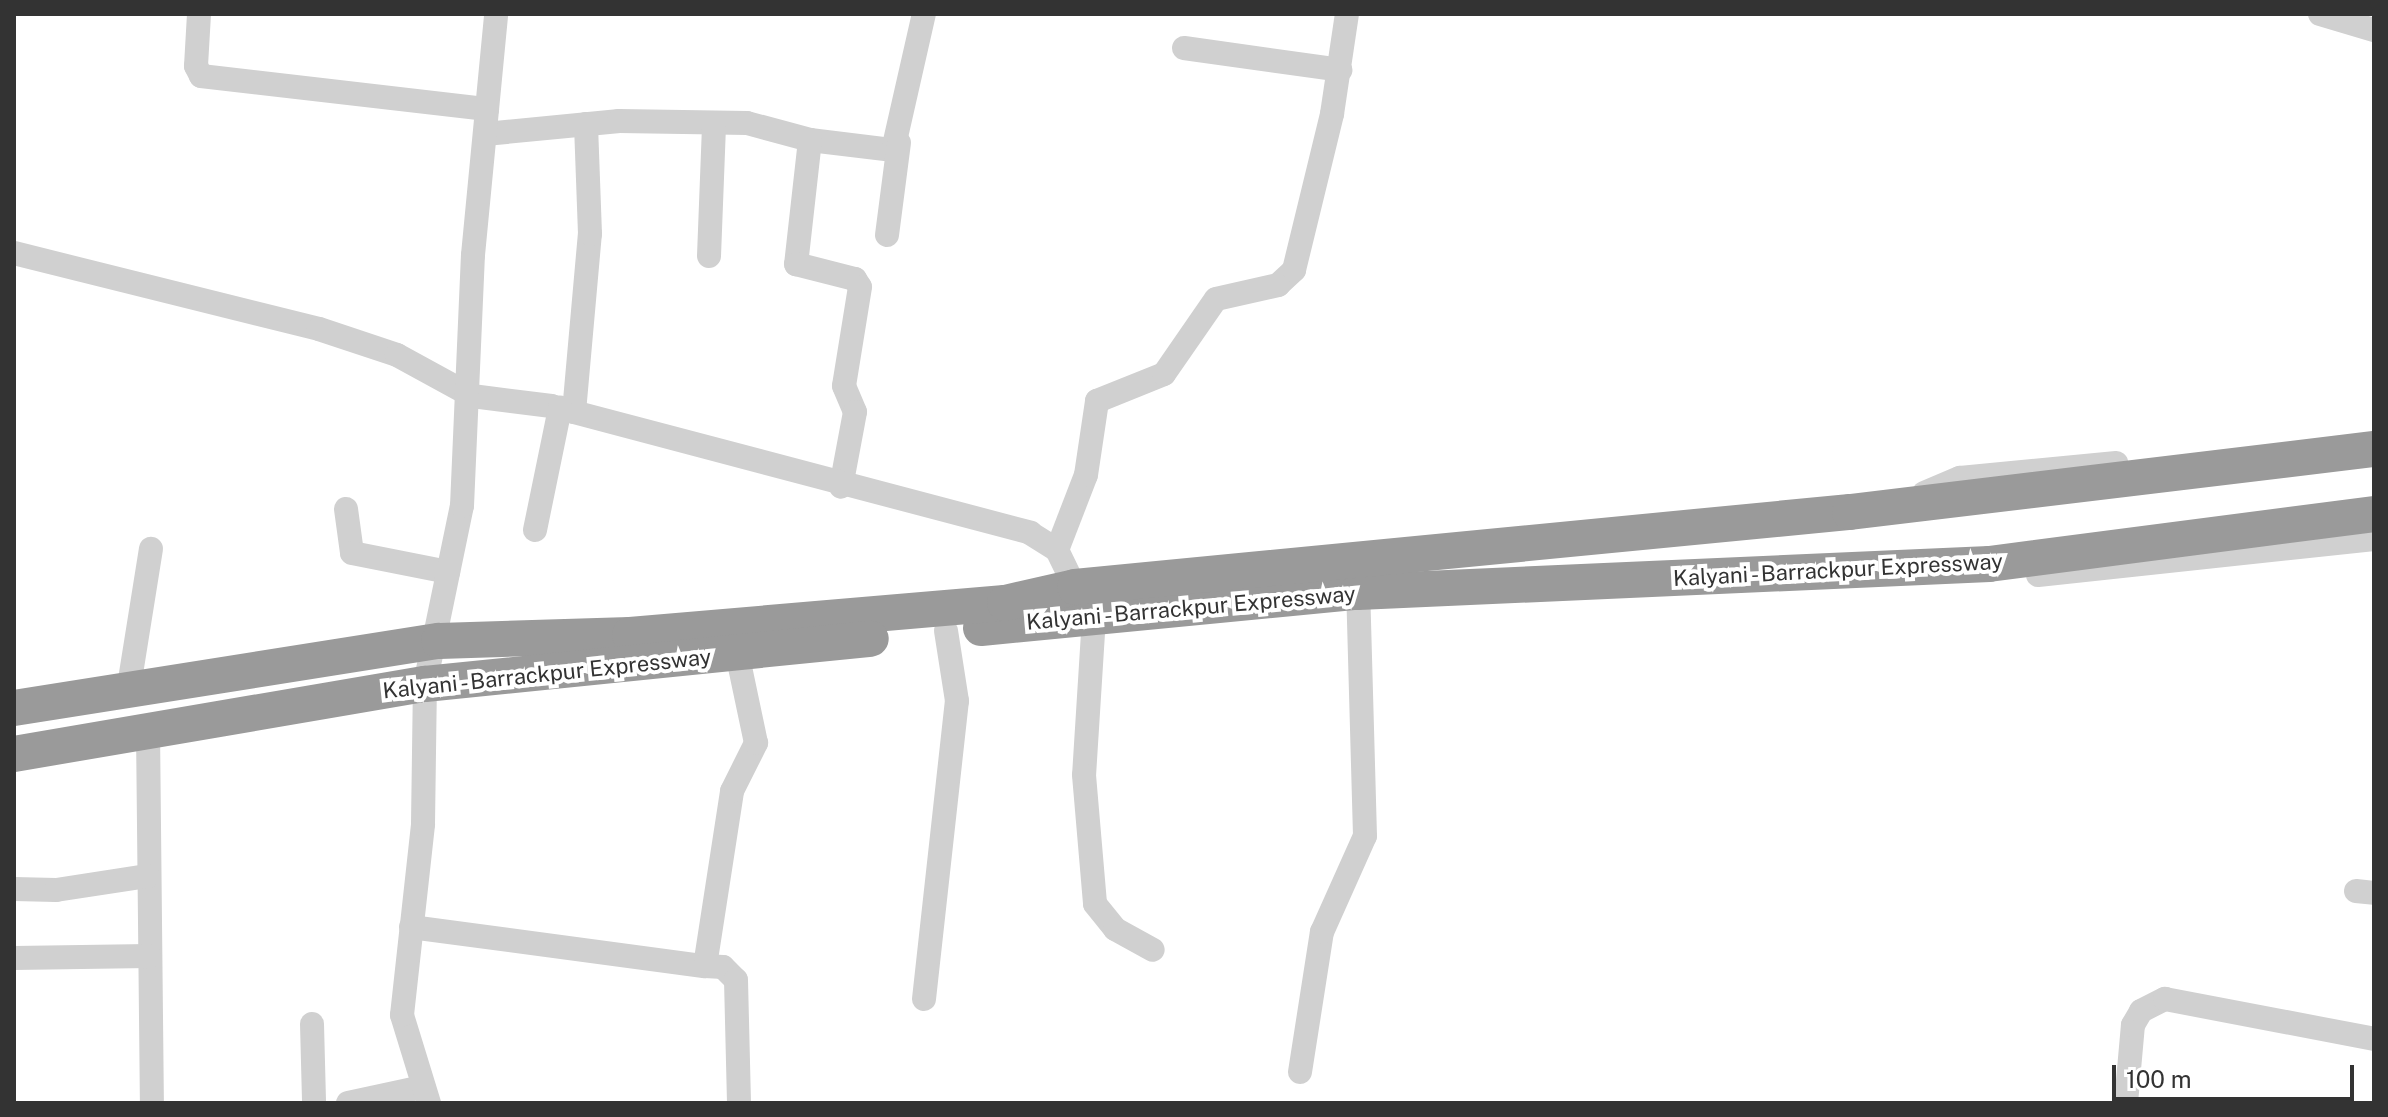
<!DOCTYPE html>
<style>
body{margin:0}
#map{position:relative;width:2388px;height:1117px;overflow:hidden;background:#fff;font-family:"Public Sans",sans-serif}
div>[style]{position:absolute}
.minor>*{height:24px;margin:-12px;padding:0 12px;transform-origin:12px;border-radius:12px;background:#d0d0d0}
.highway>*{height:36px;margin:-18px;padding:0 18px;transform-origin:18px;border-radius:18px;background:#9a9a9a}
span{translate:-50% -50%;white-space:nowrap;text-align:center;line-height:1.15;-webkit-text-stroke:8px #fff;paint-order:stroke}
.street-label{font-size:22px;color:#333}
.frame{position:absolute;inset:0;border:16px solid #333;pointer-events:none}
.scale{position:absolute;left:2112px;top:1065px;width:242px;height:36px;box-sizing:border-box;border:4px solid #333;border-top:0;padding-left:10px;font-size:24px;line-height:28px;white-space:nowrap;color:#333;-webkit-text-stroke:6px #fff;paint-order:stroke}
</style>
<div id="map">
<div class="minor">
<i style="left:199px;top:14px;width:52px;rotate:93.3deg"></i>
<i style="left:196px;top:66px;width:11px;rotate:63deg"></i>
<i style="left:201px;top:76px;width:288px;rotate:6.6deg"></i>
<i style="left:2320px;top:14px;width:56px;rotate:16.5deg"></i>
<i style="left:1184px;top:48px;width:158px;rotate:8deg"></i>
<i style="left:485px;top:134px;width:135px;rotate:-5.5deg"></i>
<i style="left:619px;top:121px;width:128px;rotate:0.9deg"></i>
<i style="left:747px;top:123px;width:65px;rotate:15.1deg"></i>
<i style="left:810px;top:140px;width:84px;rotate:6.9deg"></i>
<i style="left:893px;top:150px;width:139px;rotate:-77.2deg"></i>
<i style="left:810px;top:140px;width:125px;rotate:96.4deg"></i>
<i style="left:796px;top:264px;width:61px;rotate:14.3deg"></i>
<i style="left:855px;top:279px;width:9px;rotate:58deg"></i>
<i style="left:860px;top:287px;width:100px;rotate:99.2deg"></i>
<i style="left:844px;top:386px;width:28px;rotate:67deg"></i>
<i style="left:855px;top:412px;width:76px;rotate:100.6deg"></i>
<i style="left:887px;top:235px;width:93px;rotate:-82.6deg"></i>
<i style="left:14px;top:253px;width:314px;rotate:14deg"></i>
<i style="left:319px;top:329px;width:82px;rotate:18.4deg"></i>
<i style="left:397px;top:355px;width:85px;rotate:28.7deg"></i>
<i style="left:472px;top:396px;width:80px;rotate:7.2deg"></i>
<i style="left:551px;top:406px;width:496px;rotate:14.8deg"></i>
<i style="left:1030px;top:533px;width:32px;rotate:32deg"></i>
<i style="left:1057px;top:550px;width:41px;rotate:64.1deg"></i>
<i style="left:1075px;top:587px;width:14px;rotate:94deg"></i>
<i style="left:709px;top:256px;width:132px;rotate:-87.8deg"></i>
<i style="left:574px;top:412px;width:179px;rotate:-84.9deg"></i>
<i style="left:590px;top:234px;width:110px;rotate:-92.1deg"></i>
<i style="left:1924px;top:493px;width:39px;rotate:-23deg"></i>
<i style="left:1960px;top:478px;width:157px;rotate:-5.5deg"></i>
<i style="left:346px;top:509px;width:44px;rotate:82.2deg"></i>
<i style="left:352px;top:553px;width:98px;rotate:11.2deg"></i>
<i style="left:535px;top:530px;width:125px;rotate:-78.4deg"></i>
<i style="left:1057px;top:550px;width:80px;rotate:-68.9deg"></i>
<i style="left:1086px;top:475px;width:75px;rotate:-81.5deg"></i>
<i style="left:1097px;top:401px;width:72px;rotate:-21.9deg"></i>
<i style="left:1164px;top:374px;width:91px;rotate:-55.3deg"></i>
<i style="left:1216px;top:299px;width:64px;rotate:-12.7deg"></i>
<i style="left:1278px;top:285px;width:22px;rotate:-43deg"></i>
<i style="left:1294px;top:270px;width:161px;rotate:-76.3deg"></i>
<i style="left:1332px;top:114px;width:101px;rotate:-81.5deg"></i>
<i style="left:2038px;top:575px;width:338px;rotate:-6.1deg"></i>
<i style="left:1094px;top:617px;width:158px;rotate:93.6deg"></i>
<i style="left:1084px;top:775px;width:129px;rotate:85.1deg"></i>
<i style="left:1095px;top:904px;width:32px;rotate:51deg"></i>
<i style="left:1115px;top:929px;width:43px;rotate:28.9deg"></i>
<i style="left:129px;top:686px;width:139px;rotate:-80.9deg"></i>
<i style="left:148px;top:730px;width:373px;rotate:89.4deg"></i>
<i style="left:14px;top:889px;width:42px;rotate:1.4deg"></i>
<i style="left:56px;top:890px;width:93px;rotate:-8.7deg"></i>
<i style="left:2356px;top:891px;width:18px;rotate:6deg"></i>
<i style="left:411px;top:927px;width:297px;rotate:7.6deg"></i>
<i style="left:705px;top:966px;width:177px;rotate:-81.2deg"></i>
<i style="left:732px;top:791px;width:54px;rotate:-63.4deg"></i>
<i style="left:756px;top:743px;width:92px;rotate:-101.9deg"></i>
<i style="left:14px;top:958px;width:135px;rotate:-0.8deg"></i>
<i style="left:705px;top:966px;width:18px;rotate:3deg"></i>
<i style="left:723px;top:967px;width:18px;rotate:45deg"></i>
<i style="left:736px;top:980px;width:123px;rotate:88.6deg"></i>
<i style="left:924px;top:999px;width:300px;rotate:-83.7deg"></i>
<i style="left:957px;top:701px;width:71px;rotate:-98.9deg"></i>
<i style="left:312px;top:1024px;width:79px;rotate:88.5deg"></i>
<i style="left:1300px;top:1072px;width:142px;rotate:-81.1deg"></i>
<i style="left:1322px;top:932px;width:105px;rotate:-65.9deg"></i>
<i style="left:1365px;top:836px;width:244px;rotate:-91.6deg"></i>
<i style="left:348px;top:1103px;width:76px;rotate:-12.2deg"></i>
<i style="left:429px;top:1103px;width:92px;rotate:-107.1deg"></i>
<i style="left:402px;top:1015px;width:192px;rotate:-83.7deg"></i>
<i style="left:423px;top:824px;width:140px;rotate:-89.2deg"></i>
<i style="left:425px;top:684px;width:182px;rotate:-78.3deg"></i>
<i style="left:462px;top:506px;width:251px;rotate:-87.5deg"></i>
<i style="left:473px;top:255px;width:242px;rotate:-84.5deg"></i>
<i style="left:2126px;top:1103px;width:78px;rotate:-84.9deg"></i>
<i style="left:2133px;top:1025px;width:16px;rotate:-60deg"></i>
<i style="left:2141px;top:1011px;width:27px;rotate:-27deg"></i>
<i style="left:2165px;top:999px;width:213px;rotate:10.8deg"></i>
</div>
<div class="highway">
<i style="left:981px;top:628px;width:379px;rotate:-5.5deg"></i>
<i style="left:1358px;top:592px;width:632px;rotate:-2.54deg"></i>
<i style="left:1989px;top:564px;width:388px;rotate:-7.4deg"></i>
<i style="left:14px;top:708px;width:430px;rotate:-9deg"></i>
<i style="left:439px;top:641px;width:191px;rotate:-1.8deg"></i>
<i style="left:630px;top:635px;width:376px;rotate:-4.9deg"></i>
<i style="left:1005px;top:603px;width:72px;rotate:-12.9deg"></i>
<i style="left:1075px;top:587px;width:779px;rotate:-5.53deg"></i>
<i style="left:1850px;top:512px;width:528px;rotate:-6.86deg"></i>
<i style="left:14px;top:754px;width:417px;rotate:-9.7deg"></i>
<i style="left:425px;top:684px;width:448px;rotate:-5.8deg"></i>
</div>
<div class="street-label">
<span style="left:1838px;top:570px;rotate:-3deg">Kalyani - Barrackpur Expressway</span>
<span style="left:1191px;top:608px;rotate:-5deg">Kalyani - Barrackpur Expressway</span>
<span style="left:547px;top:674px;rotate:-6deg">Kalyani - Barrackpur Expressway</span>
</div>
<div class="frame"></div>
<div class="scale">100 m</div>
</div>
